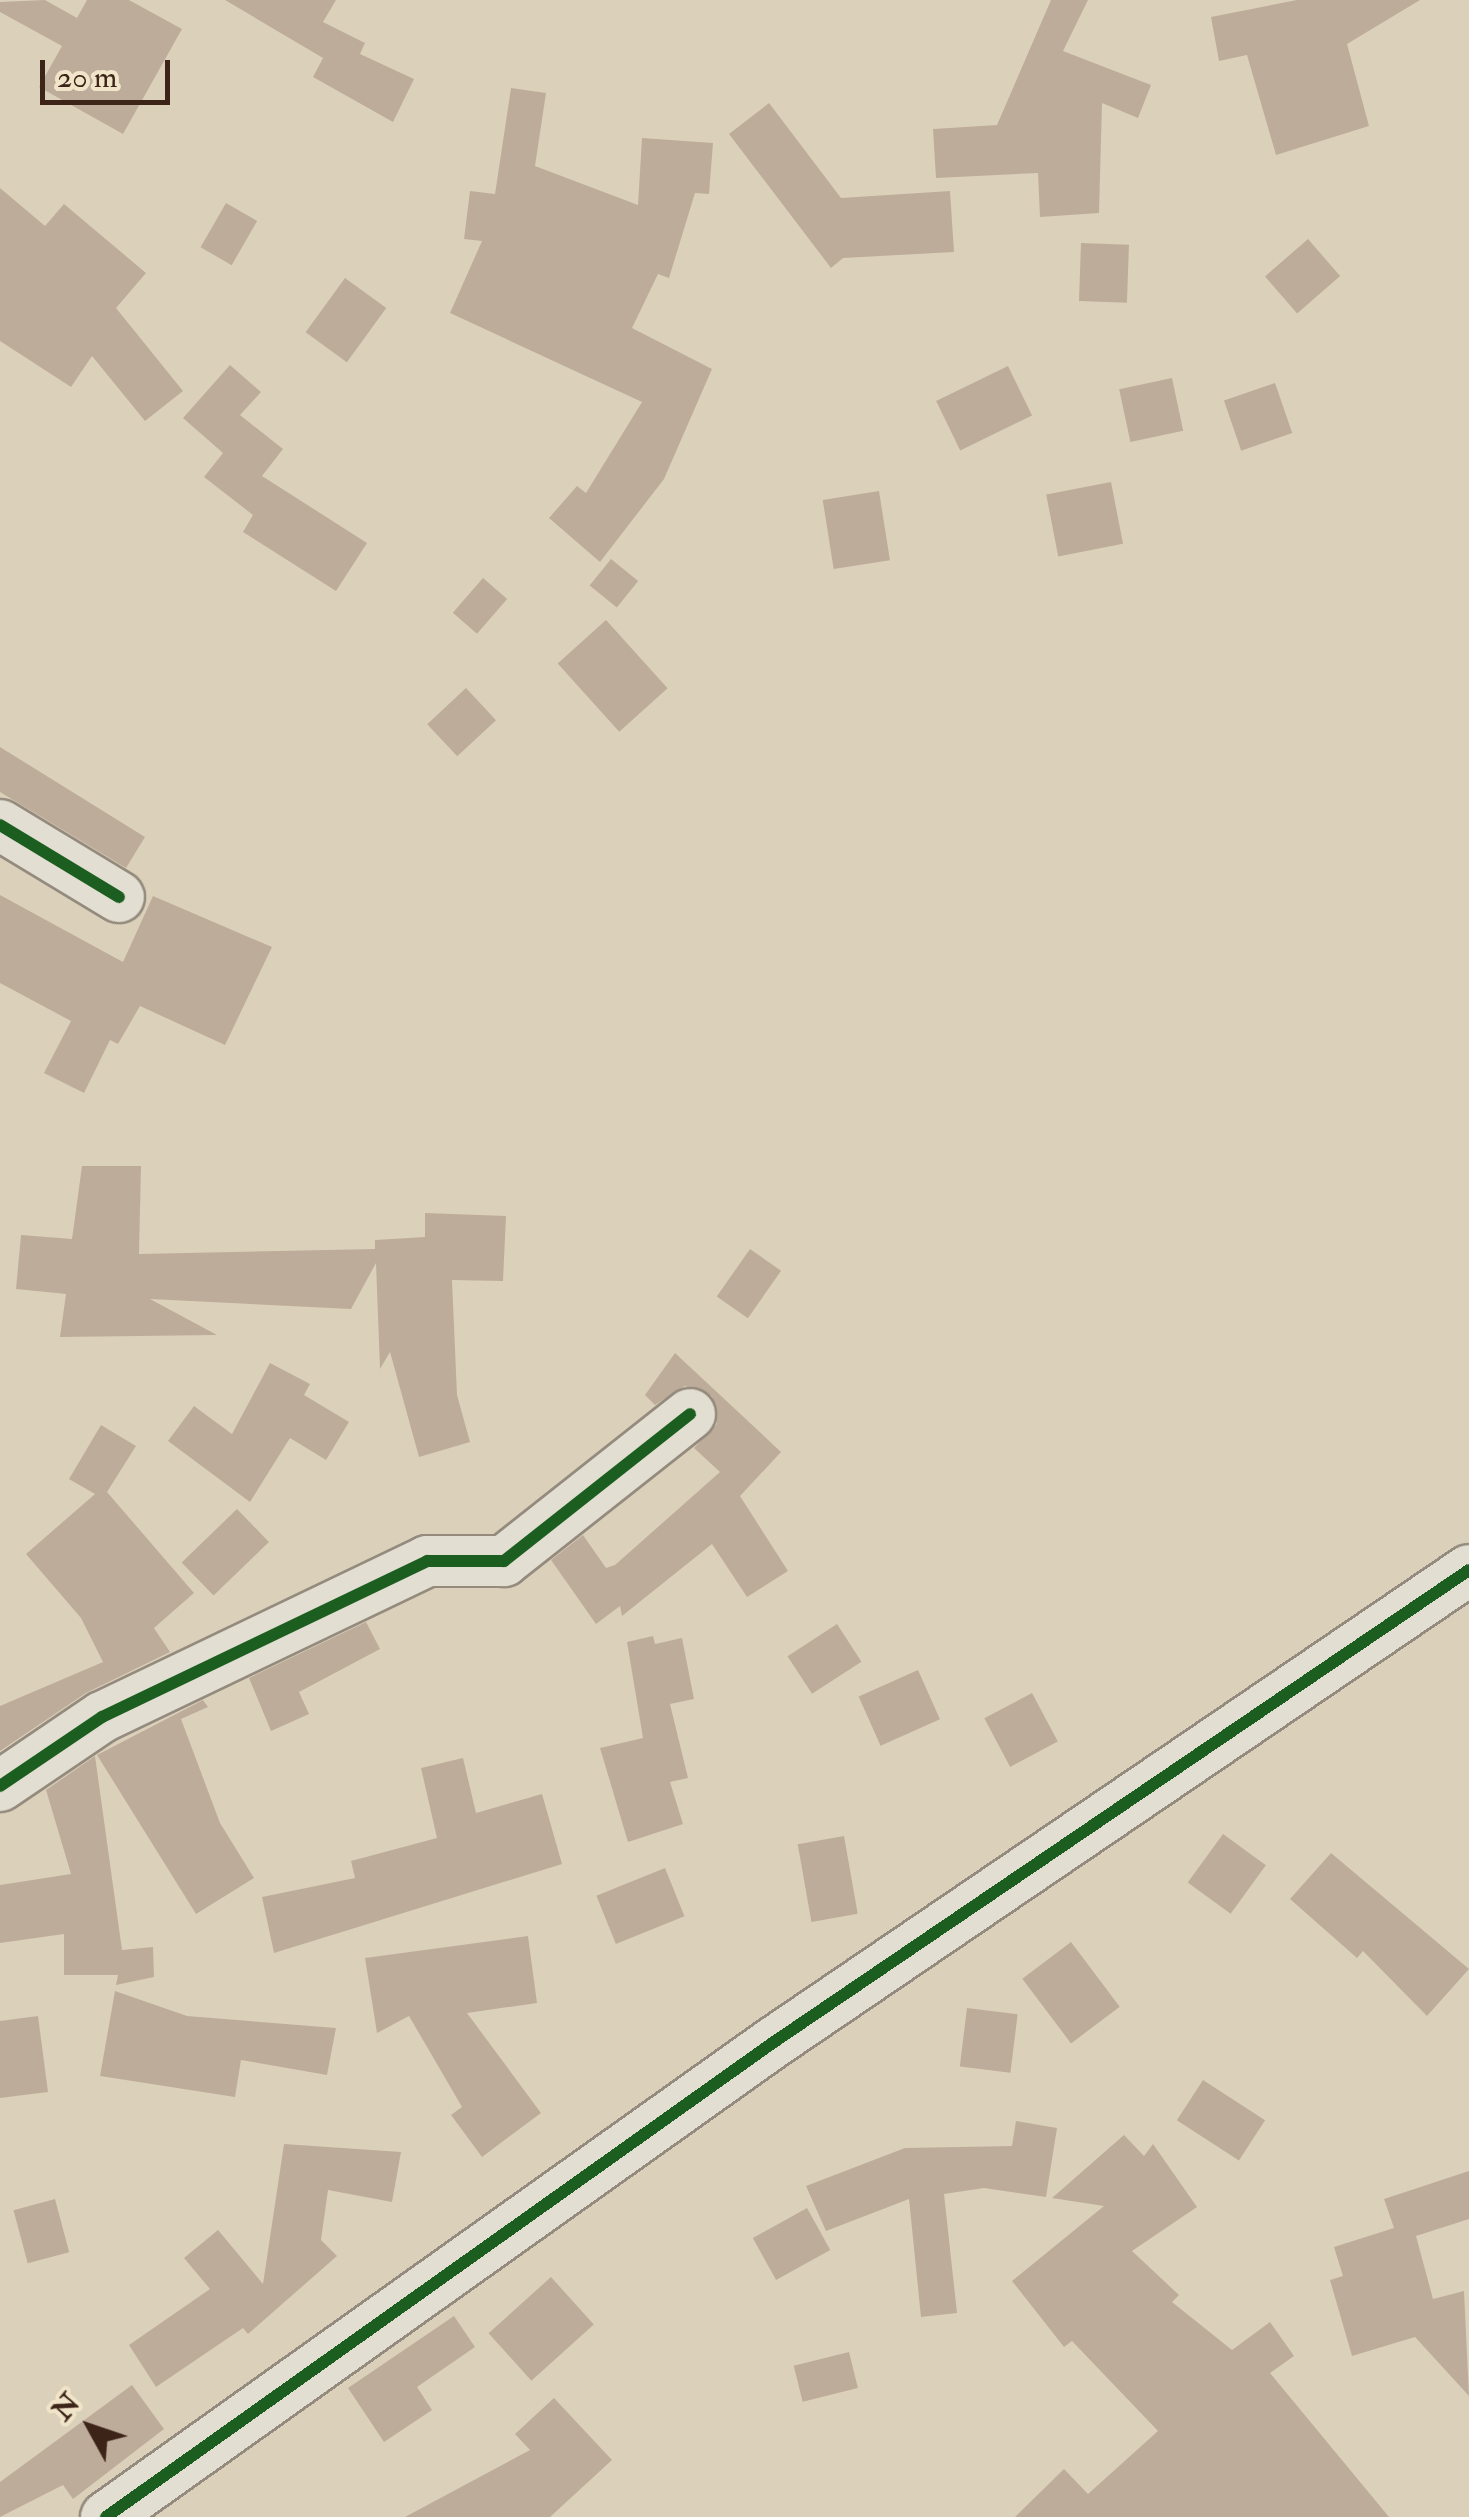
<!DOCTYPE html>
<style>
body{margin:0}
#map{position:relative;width:1469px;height:2517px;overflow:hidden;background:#dbd1ba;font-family:"IM FELL Double Pica",serif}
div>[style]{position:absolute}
.building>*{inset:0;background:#beac9b;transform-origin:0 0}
.roads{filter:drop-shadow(2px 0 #948b7e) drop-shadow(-2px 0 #948b7e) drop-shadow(0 2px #948b7e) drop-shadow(0 -2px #948b7e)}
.minor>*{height:50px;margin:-25px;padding:0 25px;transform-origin:25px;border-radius:25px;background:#e3ded2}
.cycleway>*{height:12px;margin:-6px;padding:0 6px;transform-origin:6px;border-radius:6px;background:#1b5e20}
span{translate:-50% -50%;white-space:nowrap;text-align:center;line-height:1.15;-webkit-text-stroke:8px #f1e5c9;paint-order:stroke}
.north{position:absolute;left:40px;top:2377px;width:100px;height:100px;-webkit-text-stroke:8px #f1e5c9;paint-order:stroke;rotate:310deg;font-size:28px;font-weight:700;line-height:40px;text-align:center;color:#3d2419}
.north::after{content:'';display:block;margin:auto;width:35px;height:45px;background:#3d2419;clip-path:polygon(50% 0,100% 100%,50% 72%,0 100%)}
.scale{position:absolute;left:40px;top:60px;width:130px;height:45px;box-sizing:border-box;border:5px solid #3d2419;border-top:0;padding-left:12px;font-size:30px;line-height:35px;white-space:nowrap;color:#3d2419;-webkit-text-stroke:8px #f1e5c9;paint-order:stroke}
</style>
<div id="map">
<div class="building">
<i style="clip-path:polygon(45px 0,77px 18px,87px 0,129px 0,182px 29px,123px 134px,39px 87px,62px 46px,0 12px,0 2px)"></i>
<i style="clip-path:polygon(225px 0,336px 0,323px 22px,365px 43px,360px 54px,414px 79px,393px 122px,313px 77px,323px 58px)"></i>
<i style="clip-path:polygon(1051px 0,1088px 0,1063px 51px,1151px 85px,1138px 118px,1102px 103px,1099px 213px,1040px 217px,1038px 173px,936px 178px,933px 129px,997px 125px)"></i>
<i style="clip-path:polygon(1297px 0,1420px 0,1347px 44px,1369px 126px,1276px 155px,1247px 55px,1219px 61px,1211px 17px)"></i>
<i style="clip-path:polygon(511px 88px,546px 93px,535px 166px,638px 205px,642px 138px,713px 143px,709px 194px,695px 193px,669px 278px,658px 274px,632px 328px,712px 369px,664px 479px,600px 562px,549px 518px,577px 486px,586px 493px,642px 402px,450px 313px,482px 241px,464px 239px,470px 191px,495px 194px)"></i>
<i style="clip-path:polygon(769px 103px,841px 198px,950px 191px,954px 252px,843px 258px,831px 268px,729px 134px)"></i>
<i style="clip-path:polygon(0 188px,45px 226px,64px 204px,146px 273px,116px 308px,183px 391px,145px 421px,92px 356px,71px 387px,0 341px)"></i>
<i style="left:226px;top:203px;width:36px;height:51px;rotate:30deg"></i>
<i style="left:1308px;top:239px;width:49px;height:57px;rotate:49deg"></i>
<i style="left:1081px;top:243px;width:48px;height:58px;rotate:2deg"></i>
<i style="left:345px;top:278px;width:51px;height:67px;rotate:36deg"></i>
<i style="clip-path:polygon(230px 365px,261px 392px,240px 415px,283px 449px,262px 476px,367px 543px,336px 591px,243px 532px,253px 515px,204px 477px,223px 453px,183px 418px)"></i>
<i style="left:1008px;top:366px;width:55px;height:80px;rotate:64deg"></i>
<i style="left:1172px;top:378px;width:54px;height:54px;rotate:78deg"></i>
<i style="left:1275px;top:383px;width:53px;height:54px;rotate:71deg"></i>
<i style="left:1111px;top:482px;width:63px;height:66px;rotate:79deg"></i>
<i style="left:879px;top:491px;width:70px;height:57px;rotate:81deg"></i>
<i style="left:611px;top:559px;width:35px;height:34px;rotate:39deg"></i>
<i style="left:483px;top:578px;width:32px;height:46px;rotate:41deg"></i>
<i style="left:606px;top:620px;width:92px;height:65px;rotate:48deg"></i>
<i style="left:466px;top:688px;width:44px;height:53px;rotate:47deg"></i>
<i style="clip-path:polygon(0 747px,145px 837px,126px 868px,0 792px)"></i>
<i style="clip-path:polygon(0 895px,123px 962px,153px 896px,272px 947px,225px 1045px,140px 1006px,118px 1044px,110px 1040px,84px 1093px,44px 1073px,71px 1021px,0 983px)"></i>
<i style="clip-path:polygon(82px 1166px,141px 1166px,139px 1254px,375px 1249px,375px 1240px,425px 1237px,425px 1213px,506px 1216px,503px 1281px,452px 1280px,457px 1395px,470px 1442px,419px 1457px,390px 1352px,380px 1369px,376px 1263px,351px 1309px,150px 1299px,217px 1335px,60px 1337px,66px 1294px,16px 1289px,21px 1235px,72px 1239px)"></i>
<i style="left:750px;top:1249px;width:38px;height:58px;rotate:35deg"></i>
<i style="clip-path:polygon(675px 1353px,781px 1452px,740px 1496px,788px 1571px,747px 1597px,712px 1544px,622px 1616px,620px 1606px,596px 1624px,551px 1560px,583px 1535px,606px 1568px,615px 1565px,720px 1472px,694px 1448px,717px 1424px,712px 1396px,685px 1386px,655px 1405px,645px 1395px)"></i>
<i style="clip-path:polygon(270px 1363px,310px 1384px,304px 1395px,349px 1422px,326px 1460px,290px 1438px,250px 1502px,168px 1441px,194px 1406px,232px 1434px)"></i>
<i style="clip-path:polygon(101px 1425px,136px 1446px,107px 1492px,194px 1593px,154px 1628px,170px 1652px,86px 1693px,0 1751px,0 1706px,103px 1662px,81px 1618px,26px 1554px,95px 1494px,69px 1479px)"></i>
<i style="left:237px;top:1509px;width:46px;height:77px;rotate:46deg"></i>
<i style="clip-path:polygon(366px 1622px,380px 1649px,299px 1692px,309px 1714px,271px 1731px,249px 1678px)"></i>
<i style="left:837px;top:1624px;width:45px;height:59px;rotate:57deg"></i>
<i style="clip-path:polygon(653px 1636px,655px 1644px,682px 1638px,694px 1699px,670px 1704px,688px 1778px,670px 1782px,683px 1824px,628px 1842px,600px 1748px,643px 1738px,627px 1642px)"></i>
<i style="left:918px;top:1670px;width:54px;height:65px;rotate:66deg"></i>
<i style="left:1032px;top:1693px;width:55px;height:54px;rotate:62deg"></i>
<i style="clip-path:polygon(203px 1700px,208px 1707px,181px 1719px,220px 1823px,254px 1878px,196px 1914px,97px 1755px)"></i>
<i style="clip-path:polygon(95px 1756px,122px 1950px,153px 1947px,154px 1977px,116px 1985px,118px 1975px,64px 1975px,64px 1934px,0 1943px,0 1885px,71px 1874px,46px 1790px)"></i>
<i style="clip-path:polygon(463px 1758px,476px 1813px,542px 1794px,562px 1864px,274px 1953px,262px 1897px,355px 1878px,351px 1861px,437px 1838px,421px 1768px)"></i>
<i style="left:1223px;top:1834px;width:53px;height:60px;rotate:36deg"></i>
<i style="left:844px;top:1836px;width:79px;height:47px;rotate:80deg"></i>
<i style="clip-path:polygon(1331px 1853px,1469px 1969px,1427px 2016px,1363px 1951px,1357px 1958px,1290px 1899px)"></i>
<i style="left:665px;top:1868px;width:52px;height:74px;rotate:68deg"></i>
<i style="clip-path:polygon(528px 1936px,537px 2003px,467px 2013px,541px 2113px,482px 2157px,451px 2115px,462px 2107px,409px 2016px,377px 2033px,365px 1958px)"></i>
<i style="left:1071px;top:1942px;width:81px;height:61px;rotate:53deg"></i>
<i style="clip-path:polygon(115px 1991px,187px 2016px,336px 2028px,327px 2075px,241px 2060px,235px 2097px,100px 2076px)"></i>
<i style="left:967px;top:2008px;width:51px;height:59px;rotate:7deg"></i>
<i style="clip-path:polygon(38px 2016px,48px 2092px,0 2098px,0 2021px)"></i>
<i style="left:1203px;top:2080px;width:74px;height:48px;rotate:33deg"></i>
<i style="clip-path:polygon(1016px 2121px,1057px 2128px,1046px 2197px,984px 2188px,944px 2194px,957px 2313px,921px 2317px,909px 2199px,826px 2231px,806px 2186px,905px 2148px,1012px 2146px)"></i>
<i style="clip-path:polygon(1124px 2135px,1144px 2156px,1153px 2144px,1197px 2207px,1132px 2251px,1179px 2295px,1172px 2302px,1232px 2350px,1270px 2322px,1294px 2356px,1270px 2373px,1389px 2517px,1015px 2517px,1064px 2469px,1088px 2494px,1158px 2431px,1072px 2341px,1064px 2347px,1012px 2281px,1104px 2206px,1052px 2198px)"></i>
<i style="clip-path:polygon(284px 2144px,401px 2152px,392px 2202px,328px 2190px,321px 2240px,337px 2256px,248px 2334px,243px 2328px,156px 2387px,129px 2345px,210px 2289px,184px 2258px,218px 2230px,263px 2284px)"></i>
<i style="clip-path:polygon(1469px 2171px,1469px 2219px,1416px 2236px,1433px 2299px,1464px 2291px,1469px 2396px,1415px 2337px,1352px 2356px,1330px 2280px,1343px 2276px,1334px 2247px,1394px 2228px,1384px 2199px)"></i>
<i style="left:55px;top:2199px;width:55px;height:43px;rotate:75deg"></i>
<i style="left:807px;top:2208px;width:48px;height:62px;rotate:61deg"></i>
<i style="left:551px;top:2277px;width:64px;height:84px;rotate:48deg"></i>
<i style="clip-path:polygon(454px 2316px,475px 2347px,417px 2387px,432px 2410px,384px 2442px,348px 2388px)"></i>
<i style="left:849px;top:2352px;width:37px;height:57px;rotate:76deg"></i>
<i style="clip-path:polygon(132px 2385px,164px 2429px,73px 2499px,63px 2485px,0 2517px,0 2482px)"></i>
<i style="clip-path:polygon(554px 2398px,612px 2460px,550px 2517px,405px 2517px,530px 2450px,515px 2434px)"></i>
</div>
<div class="roads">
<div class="minor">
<i style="left:0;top:825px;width:139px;rotate:31.2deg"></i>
<i style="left:0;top:1786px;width:123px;rotate:-34.1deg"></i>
<i style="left:102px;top:1717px;width:361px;rotate:-25.6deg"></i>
<i style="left:427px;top:1561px;width:77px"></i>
<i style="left:504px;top:1561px;width:237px;rotate:-38.3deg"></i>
<i style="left:106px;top:2517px;width:820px;rotate:-35.42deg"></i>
<i style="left:774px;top:2042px;width:840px;rotate:-34.18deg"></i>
</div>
</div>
<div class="cycleway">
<i style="left:0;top:825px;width:139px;rotate:31.2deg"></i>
<i style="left:0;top:1786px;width:123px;rotate:-34.1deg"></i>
<i style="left:102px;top:1717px;width:361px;rotate:-25.6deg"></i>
<i style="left:427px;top:1561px;width:77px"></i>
<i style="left:504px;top:1561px;width:237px;rotate:-38.3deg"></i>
<i style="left:106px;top:2517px;width:820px;rotate:-35.42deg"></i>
<i style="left:774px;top:2042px;width:840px;rotate:-34.18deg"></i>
</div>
<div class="north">N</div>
<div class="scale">20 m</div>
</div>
